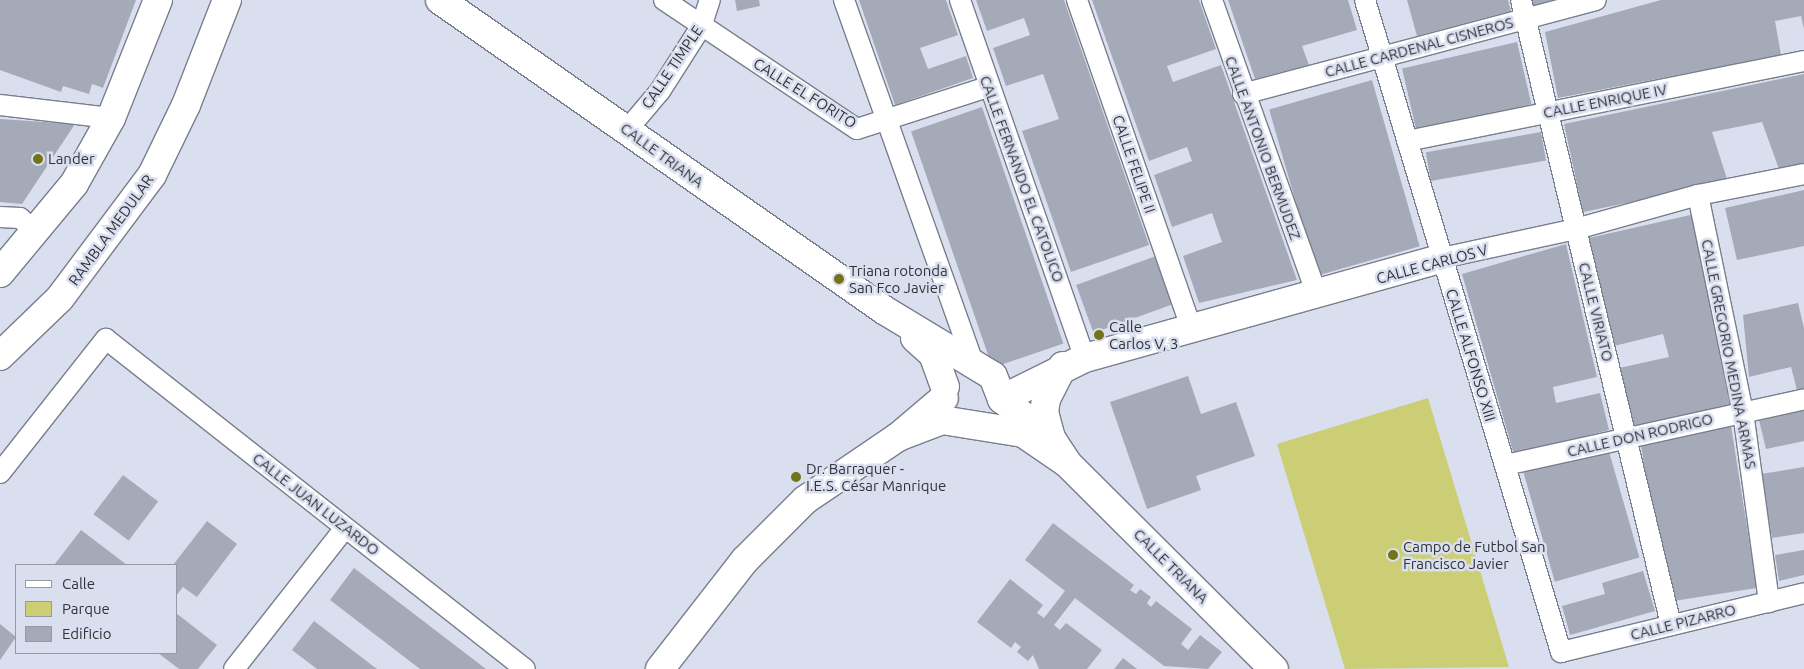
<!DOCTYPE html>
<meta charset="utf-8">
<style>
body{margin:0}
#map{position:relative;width:1804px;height:669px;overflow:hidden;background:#dadfef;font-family:Ubuntu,sans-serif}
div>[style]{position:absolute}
.green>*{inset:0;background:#ccce75}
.building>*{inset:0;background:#a5aab9;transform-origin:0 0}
.roads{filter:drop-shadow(1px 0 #797e8c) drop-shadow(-1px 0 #797e8c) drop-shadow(0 1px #797e8c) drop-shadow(0 -1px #797e8c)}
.street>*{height:20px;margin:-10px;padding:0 10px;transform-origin:10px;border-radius:10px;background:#fff}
.secondary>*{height:28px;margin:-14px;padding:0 14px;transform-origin:14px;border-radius:14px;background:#fff}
.primary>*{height:28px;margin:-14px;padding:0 14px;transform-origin:14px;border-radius:14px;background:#fff}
.dots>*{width:14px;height:14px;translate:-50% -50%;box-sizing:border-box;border:2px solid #dadfef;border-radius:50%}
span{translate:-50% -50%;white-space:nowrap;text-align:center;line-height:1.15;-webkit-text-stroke:5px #dadfef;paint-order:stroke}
.street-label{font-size:15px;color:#313339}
.poi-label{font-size:15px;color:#313339}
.left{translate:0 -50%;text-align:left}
.legend{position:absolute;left:15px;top:564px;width:162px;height:90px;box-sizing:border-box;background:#dadfef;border:1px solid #969aa6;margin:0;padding:6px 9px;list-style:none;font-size:15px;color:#313339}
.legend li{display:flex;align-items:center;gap:10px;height:25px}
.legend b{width:25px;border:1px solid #969aa6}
</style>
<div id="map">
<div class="green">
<i style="clip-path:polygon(1428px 398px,1509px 667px,1345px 669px,1277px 444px)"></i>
</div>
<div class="building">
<i style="clip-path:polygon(0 0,136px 0,103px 88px,92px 84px,89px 94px,63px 86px,61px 92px,0 70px)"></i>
<i style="clip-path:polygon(735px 0,759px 0,760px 6px,737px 11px)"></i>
<i style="clip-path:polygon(859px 0,946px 0,958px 35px,920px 48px,928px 69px,966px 56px,973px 78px,895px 105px)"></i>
<i style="clip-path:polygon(976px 0,1064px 0,1149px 245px,1071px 272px,1022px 131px,1059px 119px,1043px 74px,1006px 86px,993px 48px,1030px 35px,1024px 18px,987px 31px)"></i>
<i style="clip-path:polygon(1092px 0,1199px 0,1216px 49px,1167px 66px,1173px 82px,1221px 65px,1297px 280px,1199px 303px,1183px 256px,1222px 242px,1212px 213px,1172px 227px,1154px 175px,1192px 161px,1187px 147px,1149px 161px)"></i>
<i style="clip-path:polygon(1228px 0,1348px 0,1357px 30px,1302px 46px,1309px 65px,1255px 79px)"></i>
<i style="clip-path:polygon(1407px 0,1508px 0,1511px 11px,1417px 36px)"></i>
<i style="clip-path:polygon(1531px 0,1557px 0,1557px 1px,1532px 7px)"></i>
<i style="clip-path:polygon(1661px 0,1804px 0,1804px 29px,1801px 16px,1775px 21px,1781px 55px,1558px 98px,1545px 32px)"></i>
<i style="left:1517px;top:42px;width:64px;height:118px;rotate:77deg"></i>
<i style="clip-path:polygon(1804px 74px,1804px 167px,1780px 172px,1762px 122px,1712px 132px,1728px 182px,1583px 212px,1564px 124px)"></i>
<i style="left:1372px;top:80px;width:173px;height:107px;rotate:74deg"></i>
<i style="left:982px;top:107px;width:250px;height:75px;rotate:71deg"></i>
<i style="clip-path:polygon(0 119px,75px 124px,22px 204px,0 202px)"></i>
<i style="left:1541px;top:132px;width:29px;height:117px;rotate:80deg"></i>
<i style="clip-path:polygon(1804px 190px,1804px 246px,1737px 260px,1725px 208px)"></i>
<i style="clip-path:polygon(1699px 213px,1731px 404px,1632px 427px,1619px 368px,1669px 357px,1663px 334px,1614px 346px,1589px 238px)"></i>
<i style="clip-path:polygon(1566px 244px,1597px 377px,1553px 387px,1556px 403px,1600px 393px,1609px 430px,1514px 455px,1462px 274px)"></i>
<i style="left:1156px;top:256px;width:51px;height:85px;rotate:70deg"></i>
<i style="clip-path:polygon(1798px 303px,1804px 328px,1804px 389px,1797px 390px,1791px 367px,1749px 377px,1743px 315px)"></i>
<i style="clip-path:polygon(1188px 376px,1201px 414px,1236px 402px,1255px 456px,1196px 476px,1201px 490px,1147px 509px,1110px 402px)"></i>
<i style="clip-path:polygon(1804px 410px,1804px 441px,1766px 449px,1759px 420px)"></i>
<i style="left:1731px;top:426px;width:164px;height:92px;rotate:81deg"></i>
<i style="left:1608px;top:448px;width:114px;height:88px;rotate:74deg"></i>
<i style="clip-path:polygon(1804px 467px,1804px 533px,1772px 538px,1761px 474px)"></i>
<i style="left:123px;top:475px;width:44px;height:49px;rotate:37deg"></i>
<i style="clip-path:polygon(207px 521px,237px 544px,197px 597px,183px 587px,176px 596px,173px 565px)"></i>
<i style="clip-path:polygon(1053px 523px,1134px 585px,1130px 590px,1136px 594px,1140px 589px,1151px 597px,1147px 603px,1151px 607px,1156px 601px,1192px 629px,1181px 644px,1188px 650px,1200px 635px,1222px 652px,1208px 669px,1164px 666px,1075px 598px,1054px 625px,1060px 630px,1066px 623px,1102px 650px,1087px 669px,1039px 669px,1033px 655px,1028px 661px,1017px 652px,1021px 647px,1015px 642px,1011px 648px,977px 622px,1010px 579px,1043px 605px,1037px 613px,1044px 618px,1065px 591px,1025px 560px)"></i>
<i style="clip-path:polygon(81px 530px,127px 565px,54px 565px)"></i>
<i style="clip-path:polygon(1804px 550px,1804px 575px,1779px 581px,1775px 555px)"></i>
<i style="clip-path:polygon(354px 568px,486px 669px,420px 669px,330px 600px)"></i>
<i style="clip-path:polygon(1643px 571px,1655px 611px,1570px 635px,1562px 606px,1605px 594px,1602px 583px)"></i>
<i style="clip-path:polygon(176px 613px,217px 645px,198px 669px,179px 669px,158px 653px,176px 653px)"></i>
<i style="clip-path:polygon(314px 621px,377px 669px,317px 669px,292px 650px)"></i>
<i style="clip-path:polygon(0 624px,16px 637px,0 660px)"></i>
<i style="clip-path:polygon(1123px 658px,1137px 669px,1114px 669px)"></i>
</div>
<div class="roads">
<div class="street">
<i style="left:664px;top:0;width:232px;rotate:33.8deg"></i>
<i style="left:857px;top:129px;width:138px;rotate:-17.8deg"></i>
<i style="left:844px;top:0;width:391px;rotate:70.4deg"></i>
<i style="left:960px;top:0;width:379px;rotate:70.8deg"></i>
<i style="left:1077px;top:0;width:346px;rotate:70.8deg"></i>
<i style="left:1212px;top:0;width:313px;rotate:70.4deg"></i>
<i style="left:1365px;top:0;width:681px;rotate:73.27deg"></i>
<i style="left:1561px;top:652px;width:250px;rotate:-13.6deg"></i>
<i style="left:1521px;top:0;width:643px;rotate:76.5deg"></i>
<i style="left:1243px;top:94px;width:365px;rotate:-14.9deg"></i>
<i style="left:0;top:105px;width:112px;rotate:6.7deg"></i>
<i style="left:627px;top:130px;width:51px;rotate:-49.8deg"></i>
<i style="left:660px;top:91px;width:76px;rotate:-57.4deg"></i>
<i style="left:701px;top:27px;width:28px;rotate:-72deg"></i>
<i style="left:1407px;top:141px;width:405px;rotate:-11.4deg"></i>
<i style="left:1698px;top:195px;width:222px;rotate:78.3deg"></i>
<i style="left:1743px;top:412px;width:192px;rotate:82.2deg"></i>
<i style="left:0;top:217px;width:20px;rotate:3deg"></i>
<i style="left:20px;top:218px;width:21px;rotate:41deg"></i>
<i style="left:1442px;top:258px;width:137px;rotate:-12.2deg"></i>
<i style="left:1576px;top:229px;width:127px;rotate:-15.6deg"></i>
<i style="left:1698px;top:195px;width:108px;rotate:-11.2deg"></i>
<i style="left:1505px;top:465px;width:306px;rotate:-12.4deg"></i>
<i style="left:0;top:473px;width:171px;rotate:-51.7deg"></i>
<i style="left:106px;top:339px;width:533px;rotate:38.22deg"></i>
<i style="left:234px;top:669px;width:179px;rotate:-51.8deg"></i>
</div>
<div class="secondary">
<i style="left:440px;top:0;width:542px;rotate:34.92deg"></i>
<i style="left:884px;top:310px;width:127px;rotate:31.2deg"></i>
<i style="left:993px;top:376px;width:25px;rotate:69deg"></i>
<i style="left:1002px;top:399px;width:63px;rotate:38.5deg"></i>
<i style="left:1051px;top:438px;width:30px;rotate:57deg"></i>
<i style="left:915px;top:338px;width:24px;rotate:42deg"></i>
<i style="left:933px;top:354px;width:35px;rotate:70deg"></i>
<i style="left:1002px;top:399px;width:93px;rotate:-26.3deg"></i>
<i style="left:1085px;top:358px;width:371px;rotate:-15.6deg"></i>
<i style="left:898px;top:437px;width:47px;rotate:-21.1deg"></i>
<i style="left:942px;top:420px;width:82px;rotate:9.1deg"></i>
<i style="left:1023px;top:433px;width:53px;rotate:34.3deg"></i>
<i style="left:1067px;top:463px;width:292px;rotate:44.9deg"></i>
<i style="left:1051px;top:438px;width:27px;rotate:-105deg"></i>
<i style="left:1044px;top:412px;width:13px;rotate:-81deg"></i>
<i style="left:1046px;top:399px;width:37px;rotate:-63deg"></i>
<i style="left:660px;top:669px;width:138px;rotate:-52.1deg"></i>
<i style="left:745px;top:560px;width:85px;rotate:-45deg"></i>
<i style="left:805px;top:500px;width:112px;rotate:-34.1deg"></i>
<i style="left:898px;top:437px;width:60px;rotate:-40.3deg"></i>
</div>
<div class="primary">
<i style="left:0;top:273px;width:116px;rotate:-50.3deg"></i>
<i style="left:74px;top:184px;width:76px;rotate:-60.7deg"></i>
<i style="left:111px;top:118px;width:127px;rotate:-68.3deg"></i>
<i style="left:0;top:356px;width:83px;rotate:-44deg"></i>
<i style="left:60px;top:298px;width:154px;rotate:-53.2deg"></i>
<i style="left:152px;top:175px;width:78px;rotate:-64.1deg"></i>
<i style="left:186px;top:105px;width:113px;rotate:-68.7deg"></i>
</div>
</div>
<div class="dots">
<i style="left:38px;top:159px;background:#737319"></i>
<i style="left:839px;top:279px;background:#737319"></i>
<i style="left:1099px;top:335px;background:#737319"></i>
<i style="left:796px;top:477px;background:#737319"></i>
<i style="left:1393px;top:555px;background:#737319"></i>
</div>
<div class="street-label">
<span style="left:1419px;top:47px;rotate:-15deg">CALLE CARDENAL CISNEROS</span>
<span style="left:672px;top:67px;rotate:-56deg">CALLE TIMPLE</span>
<span style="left:805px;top:93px;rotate:32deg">CALLE EL FORITO</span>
<span style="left:1605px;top:101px;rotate:-11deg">CALLE ENRIQUE IV</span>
<span style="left:1263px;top:148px;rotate:70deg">CALLE ANTONIO BERMUDEZ</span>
<span style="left:662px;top:155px;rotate:36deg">CALLE TRIANA</span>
<span style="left:1134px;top:164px;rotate:71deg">CALLE FELIPE II</span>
<span style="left:1022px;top:179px;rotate:70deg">CALLE FERNANDO EL CATOLICO</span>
<span style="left:111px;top:230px;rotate:-54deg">RAMBLA MEDULAR</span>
<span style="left:1432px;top:264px;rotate:-15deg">CALLE CARLOS V</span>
<span style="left:1596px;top:312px;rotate:76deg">CALLE VIRIATO</span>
<span style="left:1729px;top:354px;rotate:79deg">CALLE GREGORIO MEDINA ARMAS</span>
<span style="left:1471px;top:355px;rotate:73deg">CALLE ALFONSO XIII</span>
<span style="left:1640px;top:435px;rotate:-13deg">CALLE DON RODRIGO</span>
<span style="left:316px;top:504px;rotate:38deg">CALLE JUAN LUZARDO</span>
<span style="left:1171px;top:566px;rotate:45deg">CALLE TRIANA</span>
<span style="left:1683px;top:622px;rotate:-14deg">CALLE PIZARRO</span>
</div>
<div class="poi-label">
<span class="left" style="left:48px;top:159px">Lander</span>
<span class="left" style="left:849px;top:279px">Triana rotonda<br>San Fco Javier</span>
<span class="left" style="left:1109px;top:335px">Calle<br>Carlos V, 3</span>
<span class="left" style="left:806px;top:477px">Dr. Barraquer -<br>I.E.S. César Manrique</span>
<span class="left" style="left:1403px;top:555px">Campo de Futbol San<br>Francisco Javier</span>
</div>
<ul class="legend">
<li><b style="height:6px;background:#fff"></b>Calle</li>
<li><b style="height:14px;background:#ccce75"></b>Parque</li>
<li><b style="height:14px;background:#a5aab9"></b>Edificio</li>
</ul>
</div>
